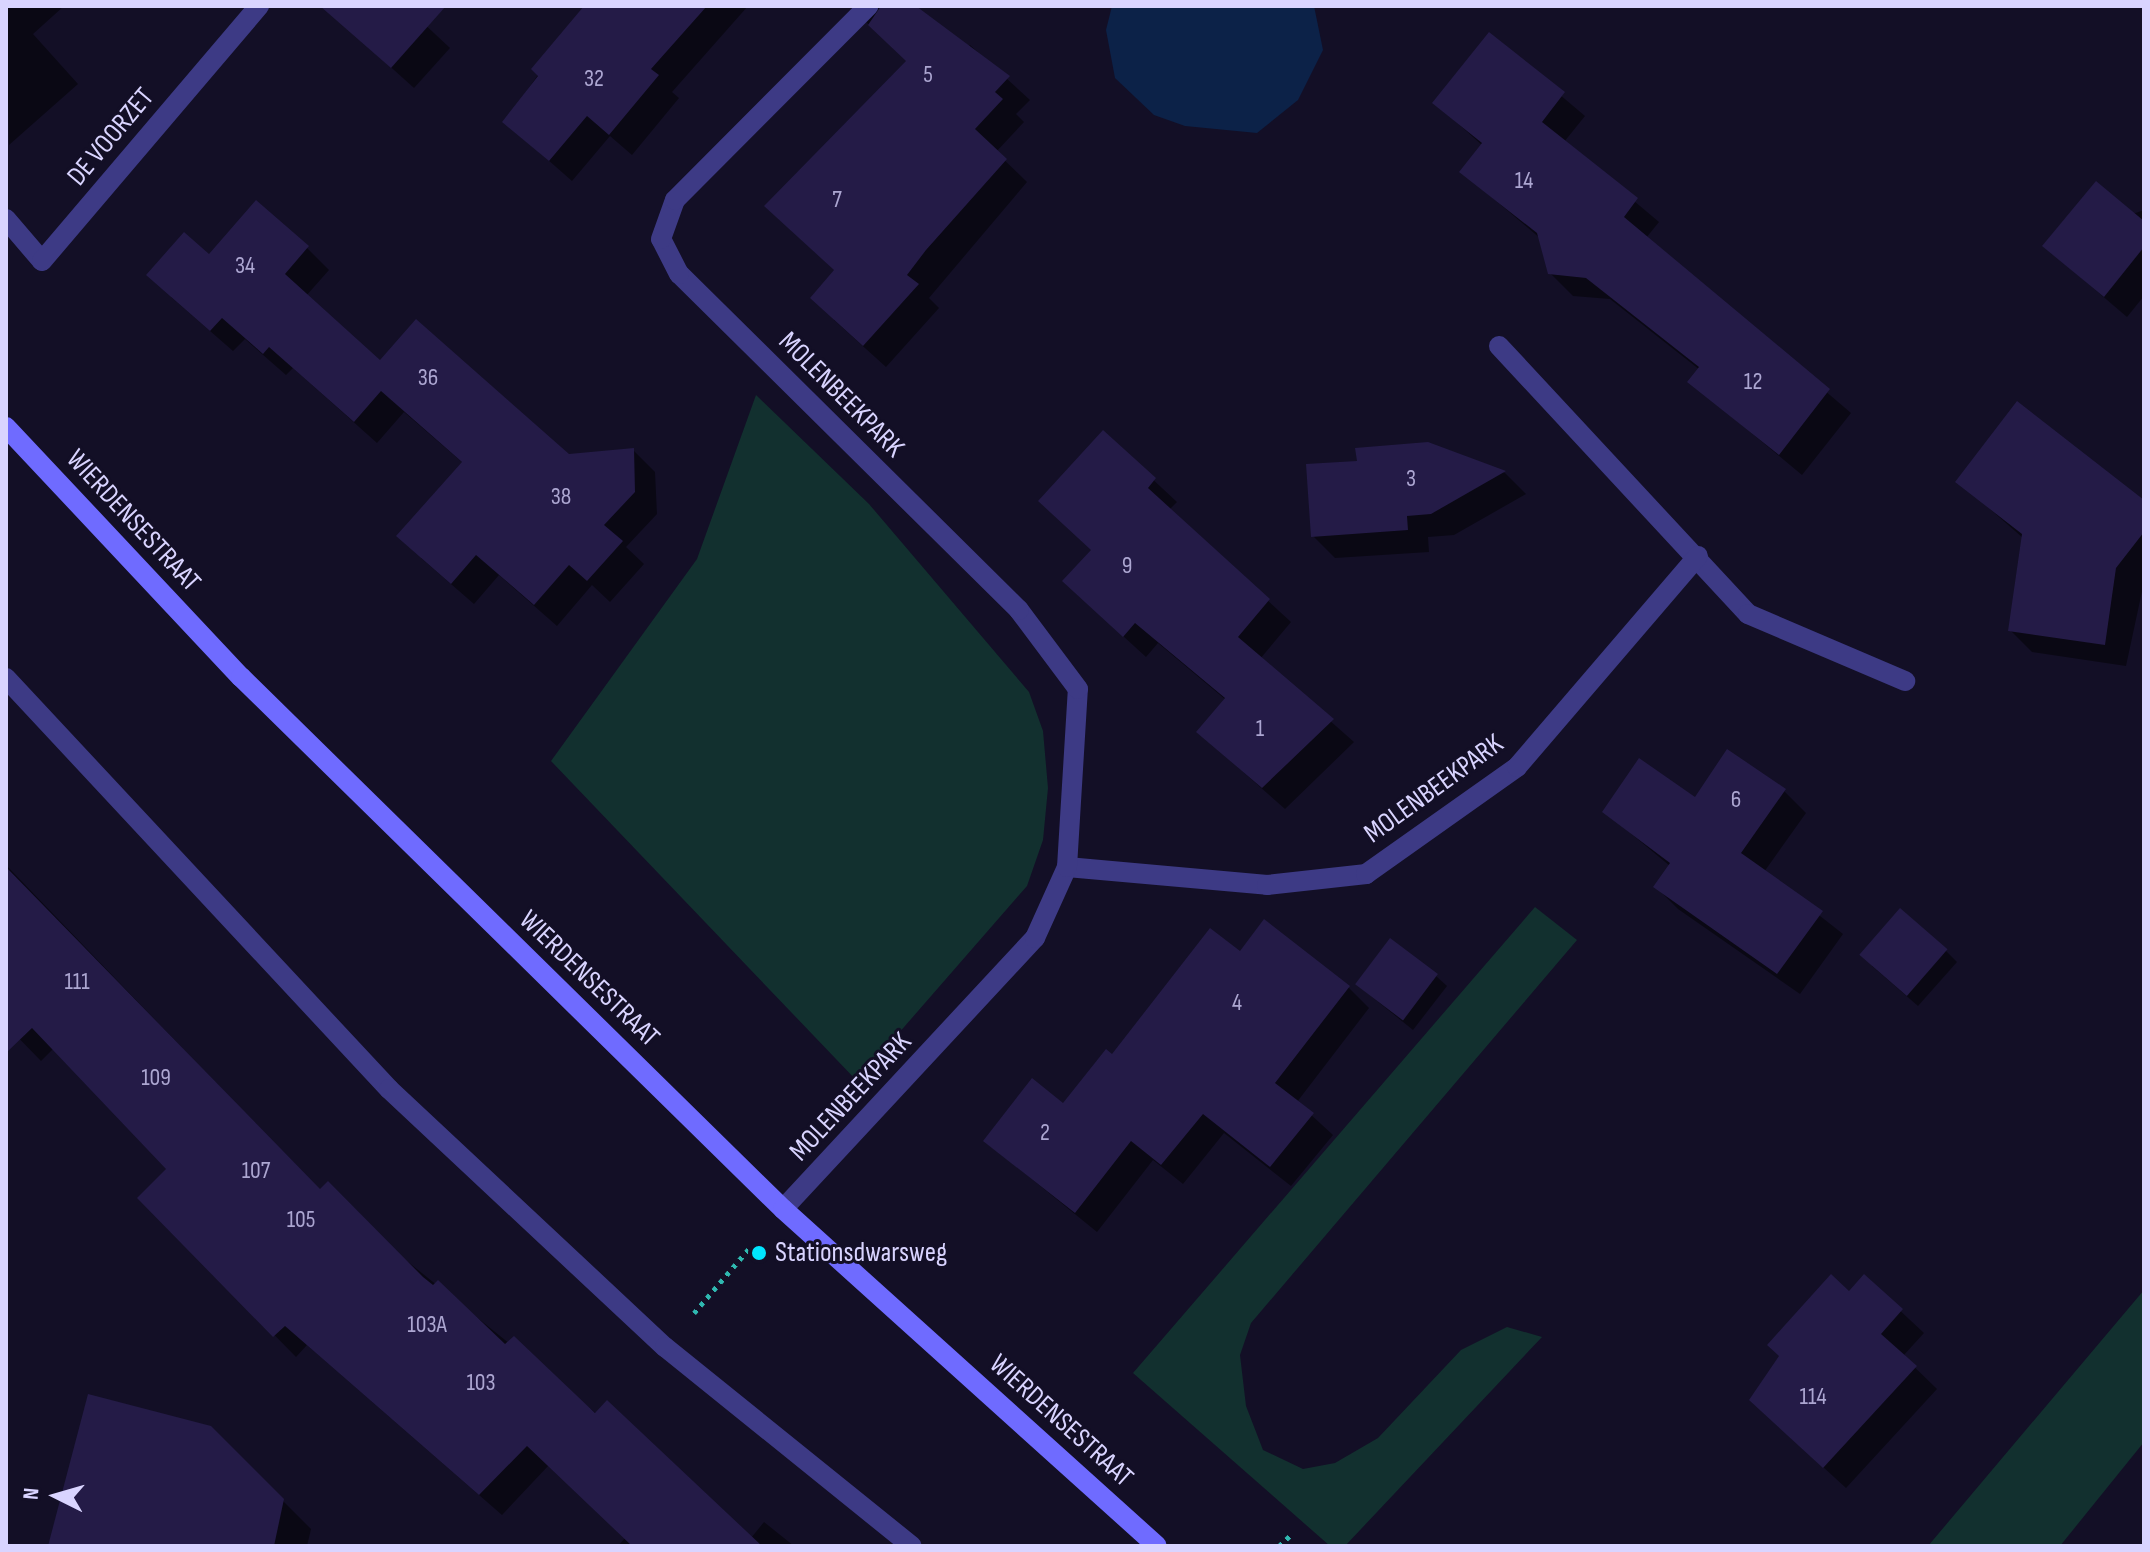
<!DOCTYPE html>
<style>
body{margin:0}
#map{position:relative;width:2150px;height:1552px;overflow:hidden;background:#130f26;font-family:"Sofia Sans Condensed",sans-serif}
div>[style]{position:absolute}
.green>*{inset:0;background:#12302f}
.water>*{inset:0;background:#0c2248}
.shadow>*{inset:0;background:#0007}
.building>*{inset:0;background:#241b47;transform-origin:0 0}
.path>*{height:5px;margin-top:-2.5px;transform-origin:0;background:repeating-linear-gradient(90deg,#2fb8b0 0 4px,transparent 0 10px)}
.street>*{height:20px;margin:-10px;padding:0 10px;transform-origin:10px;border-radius:10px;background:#3d3a85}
.secondary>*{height:20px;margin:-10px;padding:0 10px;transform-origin:10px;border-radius:10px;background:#6f6bff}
.dots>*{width:22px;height:22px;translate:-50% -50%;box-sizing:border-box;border:4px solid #130f26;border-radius:50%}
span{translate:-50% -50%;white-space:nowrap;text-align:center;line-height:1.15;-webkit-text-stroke:6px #130f26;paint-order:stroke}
.number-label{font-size:24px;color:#aca6d1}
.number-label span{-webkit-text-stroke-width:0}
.street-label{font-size:28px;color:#d9d4ff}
.poi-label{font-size:28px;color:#d9d4ff}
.left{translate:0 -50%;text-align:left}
.frame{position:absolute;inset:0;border:8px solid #d9d4ff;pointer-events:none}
.north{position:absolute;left:16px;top:1456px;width:80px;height:80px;-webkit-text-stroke:6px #130f26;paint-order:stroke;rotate:275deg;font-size:22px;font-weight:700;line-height:32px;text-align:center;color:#d9d4ff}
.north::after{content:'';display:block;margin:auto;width:28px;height:36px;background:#d9d4ff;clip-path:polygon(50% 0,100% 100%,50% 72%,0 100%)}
</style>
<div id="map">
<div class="green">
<i style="clip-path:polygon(756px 395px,869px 504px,1029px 692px,1043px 731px,1048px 788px,1043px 840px,1027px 886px,857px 1081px,551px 761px,697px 559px)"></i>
<i style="clip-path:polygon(1535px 907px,1577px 940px,1251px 1323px,1240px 1355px,1246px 1406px,1263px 1450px,1303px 1469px,1335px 1463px,1378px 1438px,1461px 1350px,1507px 1327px,1542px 1337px,1345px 1546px,1330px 1546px,1133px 1373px)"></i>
<i style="clip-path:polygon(2144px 1290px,2144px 1442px,2060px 1546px,1928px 1546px)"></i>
</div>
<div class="water">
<i style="clip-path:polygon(1112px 6px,1314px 6px,1323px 50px,1298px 100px,1257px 133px,1185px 126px,1154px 115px,1115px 78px,1106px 30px)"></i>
</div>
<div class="shadow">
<i style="clip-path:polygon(6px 6px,64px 6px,33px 34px,78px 84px,9px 145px)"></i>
<i style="clip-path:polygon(342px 6px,405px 6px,450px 48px,414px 88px,334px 16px)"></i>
<i style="clip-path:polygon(586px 6px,748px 6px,672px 92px,679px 98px,632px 155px,610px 136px,572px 181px,505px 122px)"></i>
<i style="clip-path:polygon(849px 6px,913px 6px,964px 51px,970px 45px,1030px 100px,1016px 114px,1024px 122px,996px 152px,1027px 182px,929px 298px,939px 308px,886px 367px,834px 320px,836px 271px,908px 61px)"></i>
<i style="clip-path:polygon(1489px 35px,1585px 116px,1564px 142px,1659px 222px,1646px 238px,1851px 413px,1802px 475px,1690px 382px,1700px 370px,1610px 299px,1573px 296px,1550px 273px,1541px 239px,1462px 172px,1483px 146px,1435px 103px)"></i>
<i style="clip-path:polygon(2144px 210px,2144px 296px,2127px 317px,2044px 246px)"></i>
<i style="clip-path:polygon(307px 248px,329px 270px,306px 296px,381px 363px,568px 456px,633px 450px,655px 472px,657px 514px,626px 547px,644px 564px,610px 602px,592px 585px,557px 626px,499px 575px,474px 604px,421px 558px,463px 463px,404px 412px,377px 443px,293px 368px,286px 375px,245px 339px,233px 351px,171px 297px,209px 257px)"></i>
<i style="clip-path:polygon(1103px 433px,1177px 502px,1169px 510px,1291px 622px,1260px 659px,1354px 742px,1285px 809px,1198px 732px,1226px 700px,1158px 643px,1146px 657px,1087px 603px)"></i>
<i style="clip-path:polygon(1428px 444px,1505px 473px,1526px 494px,1454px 535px,1428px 537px,1429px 552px,1335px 558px,1313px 536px,1359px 462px)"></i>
<i style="clip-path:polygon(1958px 481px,2144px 502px,2144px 582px,2126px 666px,2032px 652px,2010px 630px,2023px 538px)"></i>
<i style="clip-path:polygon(1784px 791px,1806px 813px,1764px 872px,1843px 934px,1800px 994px,1678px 909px,1656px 887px,1670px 866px,1605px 812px)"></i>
<i style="clip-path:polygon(6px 865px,320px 1191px,751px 1538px,764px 1522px,794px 1546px,618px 1546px,625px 1538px,549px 1465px,502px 1515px,307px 1345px,296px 1357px,140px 1198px,169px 1169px,54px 1048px,41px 1061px,6px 1025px)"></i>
<i style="clip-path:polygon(1946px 951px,1957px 962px,1918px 1006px,1872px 966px)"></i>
<i style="clip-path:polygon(1240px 954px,1348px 987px,1369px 1008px,1297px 1102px,1333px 1135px,1291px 1186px,1224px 1133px,1183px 1184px,1153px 1160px,1097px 1232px,985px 1141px,1064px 1105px)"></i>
<i style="clip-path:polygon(1436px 976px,1447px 986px,1413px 1030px,1356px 984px)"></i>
<i style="clip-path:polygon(1864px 1277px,1924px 1333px,1903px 1356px,1937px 1389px,1846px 1488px,1774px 1422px,1782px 1357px)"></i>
<i style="clip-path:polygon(210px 1428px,311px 1529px,307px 1546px,50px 1546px)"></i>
</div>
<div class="building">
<i style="clip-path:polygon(320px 6px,446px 6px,391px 68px)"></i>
<i style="clip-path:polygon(584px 6px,707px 6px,651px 69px,659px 75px,609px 135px,587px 116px,549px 161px,502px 122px,538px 76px,531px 69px)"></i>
<i style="clip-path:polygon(881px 6px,916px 6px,1010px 76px,995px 92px,1003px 99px,975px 129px,1007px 159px,926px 250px,907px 275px,919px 284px,863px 346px,810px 298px,834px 270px,764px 206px,906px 61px,868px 25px)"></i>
<i style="clip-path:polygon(1489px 32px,1565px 92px,1542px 122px,1638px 198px,1624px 217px,1830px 389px,1779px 455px,1687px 382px,1699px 367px,1586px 278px,1548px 274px,1537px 233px,1459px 172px,1482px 143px,1432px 103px)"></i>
<i style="clip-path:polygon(2096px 181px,2144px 221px,2144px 247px,2104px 297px,2042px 246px)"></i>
<i style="clip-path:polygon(256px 200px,309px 246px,285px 274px,380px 360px,416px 319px,569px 454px,634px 448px,635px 492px,604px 525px,623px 541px,587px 581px,569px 565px,534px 605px,476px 555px,451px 584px,396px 536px,462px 462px,381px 391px,354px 422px,269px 347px,263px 354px,222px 318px,210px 331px,146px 275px,184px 232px,209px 254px)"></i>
<i style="clip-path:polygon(2017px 401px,2144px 500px,2144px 532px,2116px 568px,2105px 645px,2008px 631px,2022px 534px,1955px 482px)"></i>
<i style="clip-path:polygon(1103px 430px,1156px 478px,1148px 488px,1270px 599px,1238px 637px,1334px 719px,1262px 788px,1196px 732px,1225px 698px,1135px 623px,1123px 637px,1062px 581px,1091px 550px,1038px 501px)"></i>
<i style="clip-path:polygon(1428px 442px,1506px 471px,1431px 514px,1407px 516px,1408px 530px,1311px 537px,1306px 464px,1357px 461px,1355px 448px)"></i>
<i style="clip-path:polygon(1727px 749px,1786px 789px,1741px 853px,1823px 911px,1777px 974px,1653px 887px,1670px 863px,1602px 812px,1639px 758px,1695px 797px)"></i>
<i style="clip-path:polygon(6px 867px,320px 1189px,328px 1181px,423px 1277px,433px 1285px,438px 1280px,505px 1344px,514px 1336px,595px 1413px,607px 1400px,762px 1546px,632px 1546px,527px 1446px,479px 1495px,285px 1326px,273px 1337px,137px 1198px,166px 1169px,32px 1028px,6px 1053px)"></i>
<i style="left:1900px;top:908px;width:63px;height:62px;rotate:41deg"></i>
<i style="clip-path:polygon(1264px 919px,1350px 986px,1275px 1083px,1314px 1113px,1270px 1167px,1203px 1114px,1161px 1165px,1131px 1141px,1075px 1213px,983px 1141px,1032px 1078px,1063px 1103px,1106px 1049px,1112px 1054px,1210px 928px,1240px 951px)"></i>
<i style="left:1390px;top:938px;width:60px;height:58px;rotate:37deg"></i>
<i style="clip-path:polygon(1831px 1274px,1849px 1291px,1864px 1274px,1903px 1309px,1881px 1334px,1917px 1366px,1823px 1468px,1749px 1400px,1779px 1356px,1767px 1345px)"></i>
<i style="clip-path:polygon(88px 1394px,211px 1426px,284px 1499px,274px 1546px,48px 1546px)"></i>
</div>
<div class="path">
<i style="left:694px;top:1313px;width:89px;rotate:-49.5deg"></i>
<i style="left:1279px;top:1546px;width:19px;rotate:-43deg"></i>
</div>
<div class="street">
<i style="left:6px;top:219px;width:55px;rotate:49.4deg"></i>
<i style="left:42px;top:261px;width:335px;rotate:-49.6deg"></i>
<i style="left:1499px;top:346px;width:366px;rotate:47.1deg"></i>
<i style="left:1748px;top:614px;width:171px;rotate:23.1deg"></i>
<i style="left:6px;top:678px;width:562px;rotate:47.02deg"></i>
<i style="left:389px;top:1089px;width:378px;rotate:43.1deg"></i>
<i style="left:665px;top:1347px;width:317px;rotate:38.9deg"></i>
<i style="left:1067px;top:867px;width:201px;rotate:5.1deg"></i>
<i style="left:1267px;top:885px;width:100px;rotate:-6.3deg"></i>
<i style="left:1366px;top:874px;width:185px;rotate:-35.3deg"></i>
<i style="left:1517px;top:767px;width:278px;rotate:-49.4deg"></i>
<i style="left:783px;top:1209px;width:370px;rotate:-47.1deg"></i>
<i style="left:1035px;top:938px;width:78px;rotate:-65.7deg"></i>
<i style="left:1067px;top:867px;width:178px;rotate:-86.5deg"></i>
<i style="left:1078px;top:689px;width:99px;rotate:-126.8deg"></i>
<i style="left:1019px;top:610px;width:478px;rotate:-135.3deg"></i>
<i style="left:679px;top:274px;width:39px;rotate:-117deg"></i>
<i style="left:661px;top:239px;width:41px;rotate:-70.3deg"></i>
<i style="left:675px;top:200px;width:274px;rotate:-45.1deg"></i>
</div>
<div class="secondary">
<i style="left:6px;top:427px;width:343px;rotate:46.8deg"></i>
<i style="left:241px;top:677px;width:759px;rotate:44.47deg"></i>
<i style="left:783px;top:1209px;width:503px;rotate:42.02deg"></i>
</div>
<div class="dots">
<i style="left:759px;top:1253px;background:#00e5ff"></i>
</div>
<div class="number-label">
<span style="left:928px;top:75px">5</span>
<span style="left:594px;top:79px">32</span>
<span style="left:1524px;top:181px">14</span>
<span style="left:837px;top:200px">7</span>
<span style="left:245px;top:266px">34</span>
<span style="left:428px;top:378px">36</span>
<span style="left:1753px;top:382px">12</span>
<span style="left:1411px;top:479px">3</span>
<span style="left:561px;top:497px">38</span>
<span style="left:1127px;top:566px">9</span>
<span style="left:1260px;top:729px">1</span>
<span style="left:1736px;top:800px">6</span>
<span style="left:77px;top:982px">111</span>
<span style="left:1237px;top:1003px">4</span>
<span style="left:156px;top:1078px">109</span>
<span style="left:1045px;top:1133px">2</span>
<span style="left:256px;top:1171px">107</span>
<span style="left:301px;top:1220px">105</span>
<span style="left:427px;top:1325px">103A</span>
<span style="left:481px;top:1383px">103</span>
<span style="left:1813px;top:1397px">114</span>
</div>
<div class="street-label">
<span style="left:111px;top:137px;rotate:-50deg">DE VOORZET</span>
<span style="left:841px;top:395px;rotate:45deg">MOLENBEEKPARK</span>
<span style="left:133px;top:521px;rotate:47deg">WIERDENSESTRAAT</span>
<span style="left:1434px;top:789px;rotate:-36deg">MOLENBEEKPARK</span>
<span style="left:589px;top:979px;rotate:44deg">WIERDENSESTRAAT</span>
<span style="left:851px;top:1097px;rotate:-47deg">MOLENBEEKPARK</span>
<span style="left:1061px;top:1421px;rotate:42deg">WIERDENSESTRAAT</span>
</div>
<div class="poi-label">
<span class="left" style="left:775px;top:1253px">Stationsdwarsweg</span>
</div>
<div class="frame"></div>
<div class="north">N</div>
</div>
